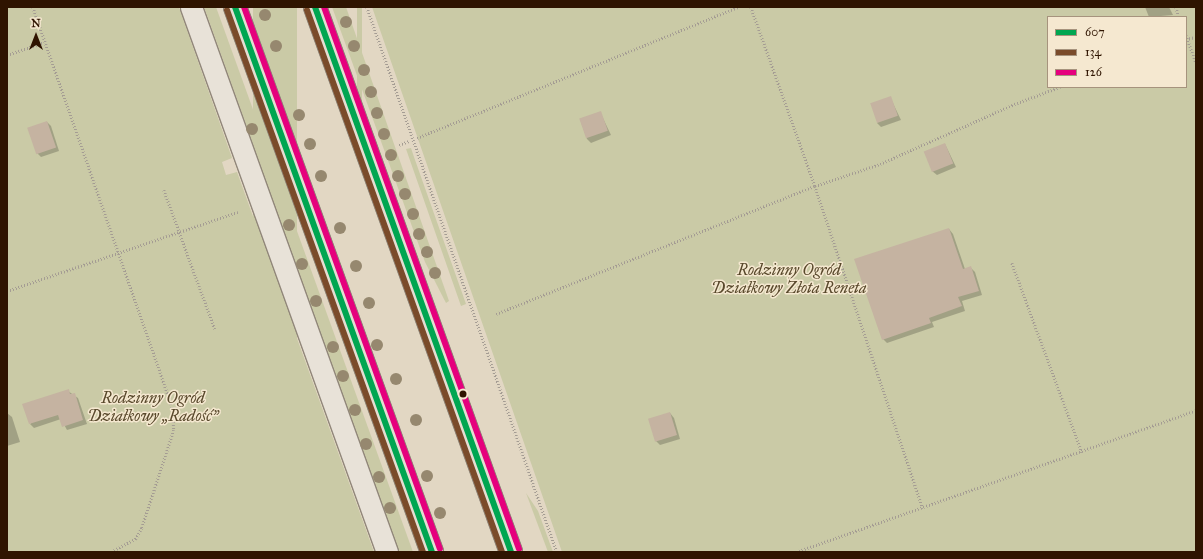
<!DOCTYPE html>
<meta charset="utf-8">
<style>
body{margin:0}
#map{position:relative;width:1203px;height:559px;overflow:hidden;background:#e2d7c3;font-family:"IM FELL Great Primer",serif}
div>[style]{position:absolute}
.green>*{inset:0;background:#cacaa6;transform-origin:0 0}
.shadow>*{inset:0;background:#0003}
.building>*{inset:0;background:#c5b3a1;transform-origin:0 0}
.path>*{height:2.5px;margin-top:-1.25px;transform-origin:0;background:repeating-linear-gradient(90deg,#a49c93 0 1px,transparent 0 3px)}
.roads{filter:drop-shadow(1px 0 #91877a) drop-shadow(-1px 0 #91877a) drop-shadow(0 1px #91877a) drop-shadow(0 -1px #91877a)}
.minor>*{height:21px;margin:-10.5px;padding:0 10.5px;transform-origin:10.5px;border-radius:10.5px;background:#e8e2d8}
.primary>*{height:22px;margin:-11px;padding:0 11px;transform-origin:11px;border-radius:11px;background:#e4ded2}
.bus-1>*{height:6px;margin:-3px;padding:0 3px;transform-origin:3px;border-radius:3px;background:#00a651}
.bus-2>*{height:6px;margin:-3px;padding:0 3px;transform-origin:3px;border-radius:3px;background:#7a4b2a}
.bus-3>*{height:6px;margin:-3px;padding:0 3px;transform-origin:3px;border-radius:3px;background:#e5007d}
.trees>*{width:12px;height:12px;margin:-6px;border-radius:50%;background:#96886f}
.dots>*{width:11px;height:11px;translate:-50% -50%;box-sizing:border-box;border:2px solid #f5e8d0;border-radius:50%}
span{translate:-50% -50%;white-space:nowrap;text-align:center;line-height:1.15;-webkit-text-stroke:3px #f5e8d0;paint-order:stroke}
.park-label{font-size:16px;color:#58482b;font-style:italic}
.frame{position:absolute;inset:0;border:8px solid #2f1400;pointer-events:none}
.legend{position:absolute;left:1047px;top:16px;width:140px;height:72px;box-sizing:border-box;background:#f5e8d0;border:1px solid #a6937d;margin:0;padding:5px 7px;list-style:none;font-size:12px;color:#2f1400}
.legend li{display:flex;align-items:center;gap:8px;height:20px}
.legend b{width:20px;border:1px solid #a6937d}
.north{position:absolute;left:16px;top:16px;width:40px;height:40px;-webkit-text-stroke:3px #f5e8d0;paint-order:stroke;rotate:0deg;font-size:11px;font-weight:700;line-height:16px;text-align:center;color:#2f1400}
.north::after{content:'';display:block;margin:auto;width:14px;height:18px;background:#2f1400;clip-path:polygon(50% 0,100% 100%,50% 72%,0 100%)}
</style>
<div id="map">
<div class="green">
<i style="clip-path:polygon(7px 7px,179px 7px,232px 158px,222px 162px,226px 175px,237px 172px,374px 552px,7px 552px)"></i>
<i style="clip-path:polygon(204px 7px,216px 7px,413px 552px,398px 552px)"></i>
<i style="left:253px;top:7px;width:44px;height:580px"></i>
<i style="clip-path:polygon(332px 7px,346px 7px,449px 301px,446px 303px,425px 262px)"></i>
<i style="left:357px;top:7px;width:5px;height:139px"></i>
<i style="clip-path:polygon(evenodd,372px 7px,1196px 7px,1196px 552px,562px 552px,372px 7px,1048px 17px,1186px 17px,1186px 87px,1048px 87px,1048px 17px)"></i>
<i style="clip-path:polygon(411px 148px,414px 157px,466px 304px,461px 306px,406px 149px)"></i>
<i style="clip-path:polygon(526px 493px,538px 511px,553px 552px,548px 552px)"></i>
</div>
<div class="shadow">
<i style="clip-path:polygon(1145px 7px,1169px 7px,1173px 15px,1149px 17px)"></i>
<i style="clip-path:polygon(890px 97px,901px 120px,881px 127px,877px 123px)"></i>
<i style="clip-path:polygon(600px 112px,611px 135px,591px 143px,587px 139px,580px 119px)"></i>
<i style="clip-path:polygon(47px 122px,51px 126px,59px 151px,41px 157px,37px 153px)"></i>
<i style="clip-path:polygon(945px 144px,956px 167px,937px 175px,932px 171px)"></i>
<i style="clip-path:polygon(949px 229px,953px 234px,965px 269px,971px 268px,975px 272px,982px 295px,962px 301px,965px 311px,932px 322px,934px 327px,887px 343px,883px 339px)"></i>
<i style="clip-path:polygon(68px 391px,78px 398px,87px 424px,67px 430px,61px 419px,34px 428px,30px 424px)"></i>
<i style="clip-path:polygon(7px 413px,12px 417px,20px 442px,7px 446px)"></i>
<i style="clip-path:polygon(670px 413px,674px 418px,680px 439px,660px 445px,656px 441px)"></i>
</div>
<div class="building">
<i style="left:891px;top:96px;width:21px;height:22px;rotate:71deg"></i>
<i style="left:601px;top:111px;width:21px;height:23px;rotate:71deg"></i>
<i style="left:47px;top:121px;width:28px;height:21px;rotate:71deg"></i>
<i style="left:945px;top:143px;width:22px;height:23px;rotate:68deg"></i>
<i style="clip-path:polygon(949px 228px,963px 269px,971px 266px,979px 291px,958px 297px,962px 306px,929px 318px,931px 323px,882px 340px,854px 259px)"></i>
<i style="clip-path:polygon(69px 389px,70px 394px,75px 393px,83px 420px,62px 427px,58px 415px,29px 424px,22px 404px)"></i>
<i style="left:670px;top:412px;width:24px;height:23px;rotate:73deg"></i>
</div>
<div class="path">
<i style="left:33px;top:7px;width:423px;rotate:70.8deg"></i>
<i style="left:172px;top:407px;width:23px;rotate:85deg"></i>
<i style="left:174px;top:430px;width:103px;rotate:108.1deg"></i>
<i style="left:142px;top:528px;width:13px;rotate:119deg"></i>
<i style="left:136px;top:539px;width:27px;rotate:152deg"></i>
<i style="left:367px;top:7px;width:577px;rotate:70.78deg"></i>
<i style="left:751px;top:7px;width:190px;rotate:70.3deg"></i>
<i style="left:815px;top:186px;width:340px;rotate:71.5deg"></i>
<i style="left:1176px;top:7px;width:10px;rotate:73deg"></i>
<i style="left:1186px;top:35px;width:30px;rotate:70deg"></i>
<i style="left:1186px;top:39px;width:10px;rotate:-11deg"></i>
<i style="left:7px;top:55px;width:39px;rotate:-19deg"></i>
<i style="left:417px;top:138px;width:347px;rotate:-22.2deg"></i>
<i style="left:399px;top:145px;width:11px;rotate:-22deg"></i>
<i style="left:164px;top:190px;width:148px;rotate:69.9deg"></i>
<i style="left:1012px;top:263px;width:202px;rotate:69.7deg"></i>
<i style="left:7px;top:291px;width:244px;rotate:-18.9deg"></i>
<i style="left:496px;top:314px;width:344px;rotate:-21.9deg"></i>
<i style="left:815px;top:186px;width:69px;rotate:-18.7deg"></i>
<i style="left:880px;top:164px;width:150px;rotate:-24deg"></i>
<i style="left:1017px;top:103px;width:46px;rotate:-20.4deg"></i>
<i style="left:796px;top:552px;width:424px;rotate:-19.5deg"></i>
</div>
<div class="roads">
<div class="minor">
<i style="left:191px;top:7px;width:579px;rotate:70.22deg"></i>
</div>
<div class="primary">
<i style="left:235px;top:7px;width:580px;rotate:70.13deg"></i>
<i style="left:315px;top:7px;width:579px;rotate:70.22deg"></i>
</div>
</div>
<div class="bus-1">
<i style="left:235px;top:7px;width:580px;rotate:70.13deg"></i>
<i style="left:315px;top:7px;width:579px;rotate:70.22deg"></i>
</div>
<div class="bus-2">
<i style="left:227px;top:10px;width:576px;rotate:70.12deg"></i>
<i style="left:307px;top:10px;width:576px;rotate:70.21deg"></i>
</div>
<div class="bus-3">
<i style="left:244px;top:7px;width:576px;rotate:70.12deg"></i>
<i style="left:324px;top:7px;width:576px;rotate:70.21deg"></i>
</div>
<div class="trees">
<i style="left:265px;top:15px"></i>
<i style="left:346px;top:22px"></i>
<i style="left:276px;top:46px"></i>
<i style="left:354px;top:46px"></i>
<i style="left:364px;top:70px"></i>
<i style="left:371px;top:92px"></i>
<i style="left:377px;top:113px"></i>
<i style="left:299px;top:115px"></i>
<i style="left:252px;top:129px"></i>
<i style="left:384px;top:134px"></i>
<i style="left:310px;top:144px"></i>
<i style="left:391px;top:155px"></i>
<i style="left:321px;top:176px"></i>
<i style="left:398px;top:176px"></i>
<i style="left:405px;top:194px"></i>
<i style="left:413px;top:214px"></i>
<i style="left:289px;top:225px"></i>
<i style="left:340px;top:228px"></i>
<i style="left:419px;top:234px"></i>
<i style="left:427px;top:252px"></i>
<i style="left:302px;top:264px"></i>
<i style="left:356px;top:266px"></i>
<i style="left:435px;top:273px"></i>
<i style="left:316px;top:301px"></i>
<i style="left:369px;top:303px"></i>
<i style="left:377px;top:345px"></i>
<i style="left:333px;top:347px"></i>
<i style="left:343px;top:376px"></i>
<i style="left:396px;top:379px"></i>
<i style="left:355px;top:410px"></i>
<i style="left:416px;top:420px"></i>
<i style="left:366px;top:444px"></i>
<i style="left:427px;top:476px"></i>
<i style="left:379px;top:477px"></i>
<i style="left:390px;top:508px"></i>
<i style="left:440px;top:513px"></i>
</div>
<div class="dots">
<i style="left:463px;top:394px;background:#2f1400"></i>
</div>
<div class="park-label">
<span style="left:789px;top:279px">Rodzinny Ogród<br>Działkowy Złota Reneta</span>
<span style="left:153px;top:407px">Rodzinny Ogród<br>Działkowy „Radość”</span>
</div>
<div class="frame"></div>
<ul class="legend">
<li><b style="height:5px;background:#00a651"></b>607</li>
<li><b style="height:5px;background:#7a4b2a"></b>134</li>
<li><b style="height:5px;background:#e5007d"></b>126</li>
</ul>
<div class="north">N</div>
</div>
